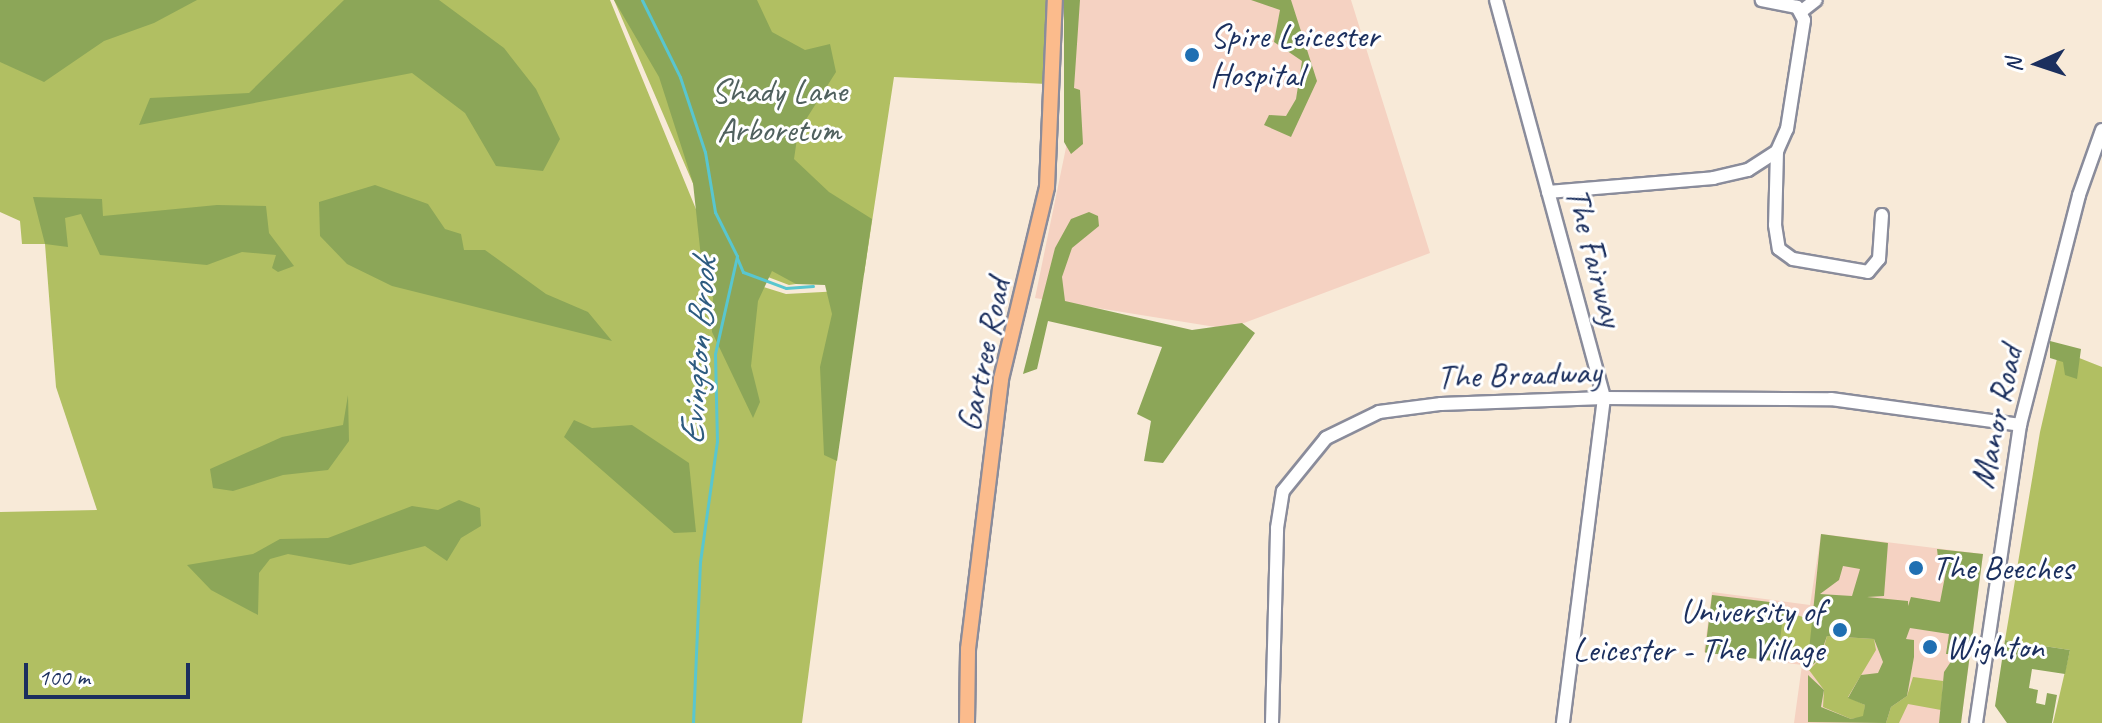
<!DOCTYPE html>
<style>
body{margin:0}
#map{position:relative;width:2102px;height:723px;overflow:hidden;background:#f8ead8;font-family:Caveat,sans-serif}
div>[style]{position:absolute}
.built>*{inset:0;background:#f5d2c2}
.green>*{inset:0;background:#b1bf62}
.forest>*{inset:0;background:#8ca658;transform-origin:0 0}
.stream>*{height:3px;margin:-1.5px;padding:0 1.5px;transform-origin:1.5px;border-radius:1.5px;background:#59c6cf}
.roads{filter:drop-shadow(2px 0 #8a8c9b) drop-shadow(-2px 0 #8a8c9b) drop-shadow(0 2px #8a8c9b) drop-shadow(0 -2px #8a8c9b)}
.minor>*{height:12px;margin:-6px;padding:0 6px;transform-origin:6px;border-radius:6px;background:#fff}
.major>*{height:14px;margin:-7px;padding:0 7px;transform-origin:7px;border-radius:7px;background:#fbbb8c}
.dots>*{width:22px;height:22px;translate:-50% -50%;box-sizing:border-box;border:4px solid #fff;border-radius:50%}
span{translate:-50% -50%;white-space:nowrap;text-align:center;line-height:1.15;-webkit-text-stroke:6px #fff;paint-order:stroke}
.poi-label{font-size:34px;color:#1b2f5e}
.left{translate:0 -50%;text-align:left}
.right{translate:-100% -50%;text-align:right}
.park-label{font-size:34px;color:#50615f}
.street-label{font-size:34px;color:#1b2f5e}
.water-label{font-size:36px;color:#2e5c80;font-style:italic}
.north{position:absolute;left:1998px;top:24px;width:80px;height:80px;-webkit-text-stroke:6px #fff;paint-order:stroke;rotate:267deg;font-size:22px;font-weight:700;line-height:32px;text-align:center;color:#1b2f5e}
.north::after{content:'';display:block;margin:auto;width:28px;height:36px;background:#1b2f5e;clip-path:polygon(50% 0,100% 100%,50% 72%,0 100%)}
.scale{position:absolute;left:24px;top:663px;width:166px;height:36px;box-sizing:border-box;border:4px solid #1b2f5e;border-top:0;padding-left:10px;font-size:24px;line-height:28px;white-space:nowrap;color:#1b2f5e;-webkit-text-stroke:6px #fff;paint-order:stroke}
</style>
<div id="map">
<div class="built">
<i style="clip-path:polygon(1072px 0,1351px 0,1430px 253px,1228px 329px,1035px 298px,1069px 133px)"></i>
<i style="clip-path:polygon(1821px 534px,1983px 554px,1961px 723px,1794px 723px,1802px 665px,1704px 652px,1712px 592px,1810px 605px)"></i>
</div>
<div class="green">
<i style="clip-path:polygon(0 0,610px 0,714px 253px,745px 281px,786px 294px,859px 290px,802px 723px,0 723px,0 512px,97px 510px,56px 387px,45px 244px,22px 244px,20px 221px,0 212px)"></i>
<i style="clip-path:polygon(614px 0,1047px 0,1046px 84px,894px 77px,864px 274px,789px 285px,747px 269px,722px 251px)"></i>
<i style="clip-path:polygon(2059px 350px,2102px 367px,2102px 723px,2053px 723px,2070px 650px,2005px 640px,2040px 432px)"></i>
<i style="clip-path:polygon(1783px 611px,1813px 620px,1810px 650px,1796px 655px,1777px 650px)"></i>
<i style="clip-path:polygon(1827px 636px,1874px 639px,1876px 650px,1848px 697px,1865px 705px,1864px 717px,1851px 719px,1823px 707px,1824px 690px,1809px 670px,1821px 658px)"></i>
<i style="clip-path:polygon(1913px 677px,1943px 681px,1941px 710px,1908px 704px,1899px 723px,1886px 723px,1891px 707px,1907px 696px)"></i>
</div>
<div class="forest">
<i style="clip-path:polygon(0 0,197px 0,154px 23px,104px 41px,44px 82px,0 62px)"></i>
<i style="clip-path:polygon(344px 0,439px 0,504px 48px,536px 89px,560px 139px,543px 171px,496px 166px,465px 113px,412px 73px,139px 125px,150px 98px,249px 93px)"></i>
<i style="clip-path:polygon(614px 0,757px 0,772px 32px,805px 50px,830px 44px,836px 72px,798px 132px,794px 159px,829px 192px,872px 219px,837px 461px,824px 455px,820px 367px,832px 314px,825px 285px,796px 284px,772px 271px,758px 301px,751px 366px,760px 402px,753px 418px,712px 332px,713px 297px,703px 276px,693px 183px,659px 77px)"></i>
<i style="clip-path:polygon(1064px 0,1080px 0,1074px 88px,1080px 90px,1083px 144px,1071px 154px,1064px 142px)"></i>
<i style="clip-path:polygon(1251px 0,1291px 0,1317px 81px,1291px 137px,1264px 125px,1269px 115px,1286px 116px,1296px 99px,1302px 61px,1274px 42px,1280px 10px)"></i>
<i style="clip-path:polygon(375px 185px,428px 204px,445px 229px,461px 234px,464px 250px,485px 250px,546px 294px,588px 312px,612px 341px,392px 286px,347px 264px,320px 236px,319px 202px)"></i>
<i style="clip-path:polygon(33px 197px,102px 199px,103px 216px,217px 205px,266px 206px,269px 233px,294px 266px,278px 272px,272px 268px,276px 255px,242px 252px,207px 265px,100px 255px,81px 214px,65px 218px,68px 247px,45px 244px)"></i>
<i style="clip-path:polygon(1089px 212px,1098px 216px,1099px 226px,1072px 248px,1062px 277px,1065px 301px,1192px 330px,1242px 323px,1255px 333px,1163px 463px,1144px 461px,1151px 421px,1137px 414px,1162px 347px,1048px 321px,1037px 369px,1023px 374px,1055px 248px,1071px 219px)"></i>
<i style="clip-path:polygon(2050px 341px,2081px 349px,2077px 379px,2065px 375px,2063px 362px,2050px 358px)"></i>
<i style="clip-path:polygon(348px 395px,349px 441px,328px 470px,283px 475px,233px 491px,213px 488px,210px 469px,282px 437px,343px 425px)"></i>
<i style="clip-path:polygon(574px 420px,592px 428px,632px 425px,689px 463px,696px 532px,674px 533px,564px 437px)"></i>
<i style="clip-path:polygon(459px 500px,480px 508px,481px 526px,461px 538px,447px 561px,425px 546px,350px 565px,288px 554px,270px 559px,259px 573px,258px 615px,211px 590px,187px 565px,253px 554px,280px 539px,328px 538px,412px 506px,438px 510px)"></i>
<i style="clip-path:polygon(evenodd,1821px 534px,1888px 543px,1884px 596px,1867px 597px,1908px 601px,1908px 606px,1911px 597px,1940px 602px,1948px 561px,1938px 558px,1937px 549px,1983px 554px,1961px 723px,1939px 723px,1944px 672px,1956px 654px,1946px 654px,1949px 634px,1910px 628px,1906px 639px,1914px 640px,1914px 657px,1907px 696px,1891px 707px,1886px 723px,1808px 722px,1808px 675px,1824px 690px,1821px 707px,1851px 719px,1863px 716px,1865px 705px,1848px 698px,1861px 675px,1878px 673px,1883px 662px,1874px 639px,1827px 636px,1819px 659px,1807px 670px,1821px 534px,1843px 566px,1860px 569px,1852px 596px,1820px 594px,1839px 580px,1843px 566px)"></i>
<i style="left:1712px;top:595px;width:73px;height:58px;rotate:7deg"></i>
<i style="clip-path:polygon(2005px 640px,2070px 650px,2065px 674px,2032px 669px,2029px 688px,2038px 690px,2036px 703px,2045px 705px,2047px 693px,2057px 695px,2052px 723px,2007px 723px,1995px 706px)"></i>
</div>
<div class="stream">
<i style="left:642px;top:0;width:86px;rotate:63.7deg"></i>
<i style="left:680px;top:77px;width:79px;rotate:71.6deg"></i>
<i style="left:705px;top:152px;width:61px;rotate:80.5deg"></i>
<i style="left:715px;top:212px;width:49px;rotate:63.4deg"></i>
<i style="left:737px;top:256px;width:100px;rotate:102.7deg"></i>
<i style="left:715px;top:354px;width:87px;rotate:88.7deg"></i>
<i style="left:717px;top:441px;width:122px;rotate:98deg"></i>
<i style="left:700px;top:562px;width:161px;rotate:92.5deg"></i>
<i style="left:737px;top:258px;width:15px;rotate:67deg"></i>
<i style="left:743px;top:272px;width:46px;rotate:20.4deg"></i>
<i style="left:786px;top:288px;width:27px;rotate:-4deg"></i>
</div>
<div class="roads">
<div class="minor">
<i style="left:1496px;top:0;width:412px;rotate:74.8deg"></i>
<i style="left:1604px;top:398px;width:328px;rotate:97.2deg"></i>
<i style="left:1803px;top:10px;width:16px;rotate:-38deg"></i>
<i style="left:1777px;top:151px;width:74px;rotate:91.5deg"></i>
<i style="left:1775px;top:225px;width:24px;rotate:81deg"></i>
<i style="left:1779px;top:249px;width:17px;rotate:36deg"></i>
<i style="left:1793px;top:259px;width:76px;rotate:9.8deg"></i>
<i style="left:1868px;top:272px;width:17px;rotate:-50deg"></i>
<i style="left:1879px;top:259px;width:44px;rotate:-86.1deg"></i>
<i style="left:1548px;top:192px;width:166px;rotate:-4.8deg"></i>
<i style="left:1713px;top:178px;width:36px;rotate:-13deg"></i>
<i style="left:1748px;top:170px;width:35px;rotate:-33deg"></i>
<i style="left:1777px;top:151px;width:24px;rotate:-66deg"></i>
<i style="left:1787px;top:129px;width:110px;rotate:-81.1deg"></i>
<i style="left:1804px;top:20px;width:15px;rotate:-118deg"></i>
<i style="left:1797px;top:7px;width:36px;rotate:-169deg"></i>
<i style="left:1272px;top:723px;width:195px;rotate:-88.5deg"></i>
<i style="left:1277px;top:528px;width:37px;rotate:-81deg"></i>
<i style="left:1283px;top:491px;width:68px;rotate:-50.9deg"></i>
<i style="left:1326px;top:438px;width:59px;rotate:-26.1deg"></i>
<i style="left:1379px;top:412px;width:63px;rotate:-7.4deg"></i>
<i style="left:1441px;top:404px;width:163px;rotate:-2.1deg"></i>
<i style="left:1604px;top:398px;width:227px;rotate:0.3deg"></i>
<i style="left:1831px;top:399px;width:191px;rotate:7.8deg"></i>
<i style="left:1976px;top:723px;width:301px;rotate:-81.6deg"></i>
<i style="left:2020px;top:425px;width:237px;rotate:-75.6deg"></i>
<i style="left:2079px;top:195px;width:69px;rotate:-70.5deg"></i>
</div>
<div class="major">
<i style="left:967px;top:723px;width:74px;rotate:-89.2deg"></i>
<i style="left:968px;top:649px;width:272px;rotate:-83deg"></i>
<i style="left:1001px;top:379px;width:197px;rotate:-76.5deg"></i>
<i style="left:1047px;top:187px;width:187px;rotate:-87.6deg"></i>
</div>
</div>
<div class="dots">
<i style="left:1192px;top:55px;background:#1f6fb2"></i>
<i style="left:1916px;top:568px;background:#1f6fb2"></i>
<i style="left:1840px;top:630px;background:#1f6fb2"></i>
<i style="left:1930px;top:647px;background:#1f6fb2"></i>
</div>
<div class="poi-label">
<span class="left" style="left:1210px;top:55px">Spire Leicester<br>Hospital</span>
<span class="left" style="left:1932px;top:568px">The Beeches</span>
<span class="right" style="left:1824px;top:630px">University of<br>Leicester - The Village</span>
<span class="left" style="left:1946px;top:647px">Wighton</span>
</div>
<div class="park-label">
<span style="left:779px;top:110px">Shady Lane<br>Arboretum</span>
</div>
<div class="street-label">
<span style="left:1595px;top:257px;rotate:75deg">The Fairway</span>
<span style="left:983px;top:355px;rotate:-78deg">Gartree Road</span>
<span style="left:1519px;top:374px;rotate:-2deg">The Broadway</span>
<span style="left:1996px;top:417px;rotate:-78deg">Manor Road</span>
</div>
<div class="water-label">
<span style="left:698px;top:352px;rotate:-86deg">Evington Brook</span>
</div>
<div class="north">N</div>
<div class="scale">100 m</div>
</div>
